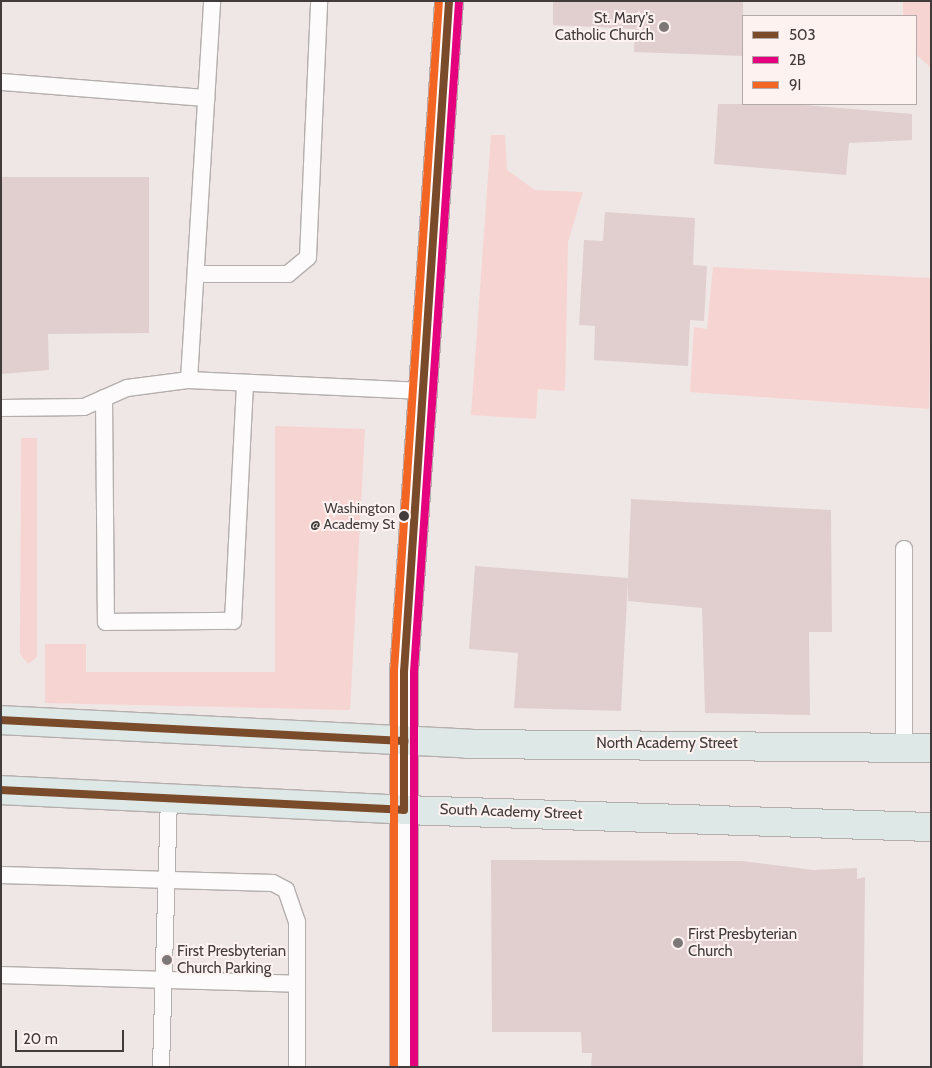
<!DOCTYPE html>
<style>
body{margin:0}
#map{position:relative;width:932px;height:1068px;overflow:hidden;background:#efe7e6;font-family:Cabin,sans-serif}
div>[style]{position:absolute}
.green>*{inset:0;background:#f6d4d1}
.building>*{inset:0;background:#e0cfce}
.roads{filter:drop-shadow(1px 0 #b4aead) drop-shadow(-1px 0 #b4aead) drop-shadow(0 1px #b4aead) drop-shadow(0 -1px #b4aead)}
.service>*{height:16px;margin:-8px;padding:0 8px;transform-origin:8px;border-radius:8px;background:#fdfbfb}
.tertiary>*{height:28px;margin:-14px;padding:0 14px;transform-origin:14px;border-radius:14px;background:#fdfbfb}
.trunk>*{height:28px;margin:-14px;padding:0 14px;transform-origin:14px;border-radius:14px;background:#dee8e7}
.bus-1>*{height:8px;margin:-4px;padding:0 4px;transform-origin:4px;border-radius:4px;background:#7a4b2a}
.bus-2>*{height:8px;margin:-4px;padding:0 4px;transform-origin:4px;border-radius:4px;background:#e5007d}
.bus-3>*{height:8px;margin:-4px;padding:0 4px;transform-origin:4px;border-radius:4px;background:#f26522}
.dots>*{width:14px;height:14px;translate:-50% -50%;box-sizing:border-box;border:2px solid #fef2f1;border-radius:50%}
span{translate:-50% -50%;white-space:nowrap;text-align:center;line-height:1.15;-webkit-text-stroke:4px #fef2f1;paint-order:stroke}
.bus-label{font-size:14px;color:#413b3b}
.right{translate:-100% -50%;text-align:right}
.poi-label{font-size:15px;color:#413b3b}
.left{translate:0 -50%;text-align:left}
.street-label{font-size:15px;color:#413b3b}
.frame{position:absolute;inset:0;border:2px solid #413b3b;pointer-events:none}
.legend{position:absolute;left:742px;top:15px;width:175px;height:90px;box-sizing:border-box;background:#fef2f1;border:1px solid #b2a9a8;margin:0;padding:6px 9px;list-style:none;font-size:15px;color:#413b3b}
.legend li{display:flex;align-items:center;gap:10px;height:25px}
.legend b{width:25px;border:1px solid #b2a9a8}
.scale{position:absolute;left:15px;top:1030px;width:109px;height:22px;box-sizing:border-box;border:2px solid #413b3b;border-top:0;padding-left:6px;font-size:15px;line-height:18px;white-space:nowrap;color:#413b3b;-webkit-text-stroke:4px #fef2f1;paint-order:stroke}
</style>
<div id="map">
<div class="green">
<i style="clip-path:polygon(903px 1px,931px 1px,931px 68px,916px 54px,916px 16px,903px 16px)"></i>
<i style="clip-path:polygon(491px 135px,505px 135px,507px 170px,535px 190px,583px 192px,568px 242px,565px 391px,538px 389px,536px 419px,471px 415px)"></i>
<i style="clip-path:polygon(713px 267px,931px 278px,929px 409px,690px 392px,694px 327px,707px 329px)"></i>
<i style="clip-path:polygon(275px 426px,365px 429px,350px 710px,45px 703px,45px 644px,86px 644px,86px 672px,275px 672px)"></i>
<i style="clip-path:polygon(21px 438px,37px 438px,37px 657px,28px 664px,20px 654px)"></i>
</div>
<div class="building">
<i style="clip-path:polygon(553px 1px,743px 1px,743px 56px,634px 52px,635px 29px,553px 25px)"></i>
<i style="clip-path:polygon(718px 104px,792px 104px,912px 114px,912px 140px,849px 143px,846px 175px,714px 164px)"></i>
<i style="clip-path:polygon(1px 177px,149px 177px,149px 333px,48px 334px,49px 370px,1px 374px)"></i>
<i style="clip-path:polygon(605px 212px,695px 218px,693px 265px,707px 266px,704px 321px,690px 320px,688px 366px,594px 360px,595px 326px,579px 325px,584px 240px,603px 241px)"></i>
<i style="clip-path:polygon(631px 499px,831px 510px,832px 632px,809px 632px,810px 715px,705px 713px,702px 608px,628px 601px,628px 580px,621px 711px,514px 708px,518px 653px,469px 649px,475px 566px,628px 578px)"></i>
<i style="clip-path:polygon(491px 860px,742px 861px,813px 870px,857px 868px,857px 879px,865px 877px,863px 1067px,591px 1066px,592px 1053px,582px 1053px,581px 1032px,492px 1032px)"></i>
</div>
<div class="roads">
<div class="service">
<i style="left:1px;top:82px;width:206px;rotate:4.5deg"></i>
<i style="left:196px;top:274px;width:92px"></i>
<i style="left:288px;top:274px;width:26px;rotate:-40deg"></i>
<i style="left:308px;top:257px;width:256px;rotate:-87.5deg"></i>
<i style="left:189px;top:380px;width:380px;rotate:-86.5deg"></i>
<i style="left:104px;top:398px;width:224px;rotate:89.5deg"></i>
<i style="left:106px;top:622px;width:127px;rotate:-0.5deg"></i>
<i style="left:233px;top:621px;width:238px;rotate:-87.1deg"></i>
<i style="left:1px;top:408px;width:83px;rotate:-0.7deg"></i>
<i style="left:84px;top:407px;width:47px;rotate:-23.8deg"></i>
<i style="left:127px;top:388px;width:63px;rotate:-7.4deg"></i>
<i style="left:189px;top:380px;width:234px;rotate:2.7deg"></i>
<i style="left:904px;top:549px;width:197px;rotate:90deg"></i>
<i style="left:1px;top:875px;width:272px;rotate:1.7deg"></i>
<i style="left:273px;top:883px;width:15px;rotate:28deg"></i>
<i style="left:286px;top:890px;width:34px;rotate:71deg"></i>
<i style="left:297px;top:922px;width:145px;rotate:90deg"></i>
<i style="left:1px;top:975px;width:296px;rotate:1.7deg"></i>
<i style="left:161px;top:1067px;width:271px;rotate:-88.3deg"></i>
</div>
<div class="tertiary">
<i style="left:404px;top:1067px;width:395px;rotate:-90deg"></i>
<i style="left:404px;top:672px;width:673px;rotate:-86.16deg"></i>
</div>
<div class="trunk">
<i style="left:1px;top:720px;width:467px;rotate:2.9deg"></i>
<i style="left:467px;top:744px;width:464px;rotate:0.5deg"></i>
<i style="left:1px;top:790px;width:403px;rotate:2.8deg"></i>
<i style="left:404px;top:810px;width:527px;rotate:1.85deg"></i>
</div>
</div>
<div class="bus-1">
<i style="left:1px;top:720px;width:404px;rotate:3deg"></i>
<i style="left:1px;top:790px;width:403px;rotate:2.8deg"></i>
<i style="left:404px;top:810px;width:138px;rotate:-90deg"></i>
<i style="left:404px;top:672px;width:673px;rotate:-86.16deg"></i>
</div>
<div class="bus-2">
<i style="left:414px;top:1067px;width:395px;rotate:-90deg"></i>
<i style="left:414px;top:672px;width:672px;rotate:-86.16deg"></i>
</div>
<div class="bus-3">
<i style="left:394px;top:1067px;width:396px;rotate:-90deg"></i>
<i style="left:394px;top:671px;width:672px;rotate:-86.16deg"></i>
</div>
<div class="dots">
<i style="left:664px;top:27px;background:#7e7777"></i>
<i style="left:404px;top:516px;background:#413b3b"></i>
<i style="left:678px;top:943px;background:#7e7777"></i>
<i style="left:167px;top:960px;background:#7e7777"></i>
</div>
<div class="bus-label">
<span class="right" style="left:395px;top:516px">Washington<br>@ Academy St</span>
</div>
<div class="poi-label">
<span class="right" style="left:654px;top:27px">St. Mary's<br>Catholic Church</span>
<span class="left" style="left:688px;top:943px">First Presbyterian<br>Church</span>
<span class="left" style="left:177px;top:960px">First Presbyterian<br>Church Parking</span>
</div>
<div class="street-label">
<span style="left:667px;top:744px">North Academy Street</span>
<span style="left:511px;top:812px;rotate:2deg">South Academy Street</span>
</div>
<div class="frame"></div>
<ul class="legend">
<li><b style="height:6px;background:#7a4b2a"></b>503</li>
<li><b style="height:6px;background:#e5007d"></b>2B</li>
<li><b style="height:6px;background:#f26522"></b>9I</li>
</ul>
<div class="scale">20 m</div>
</div>
